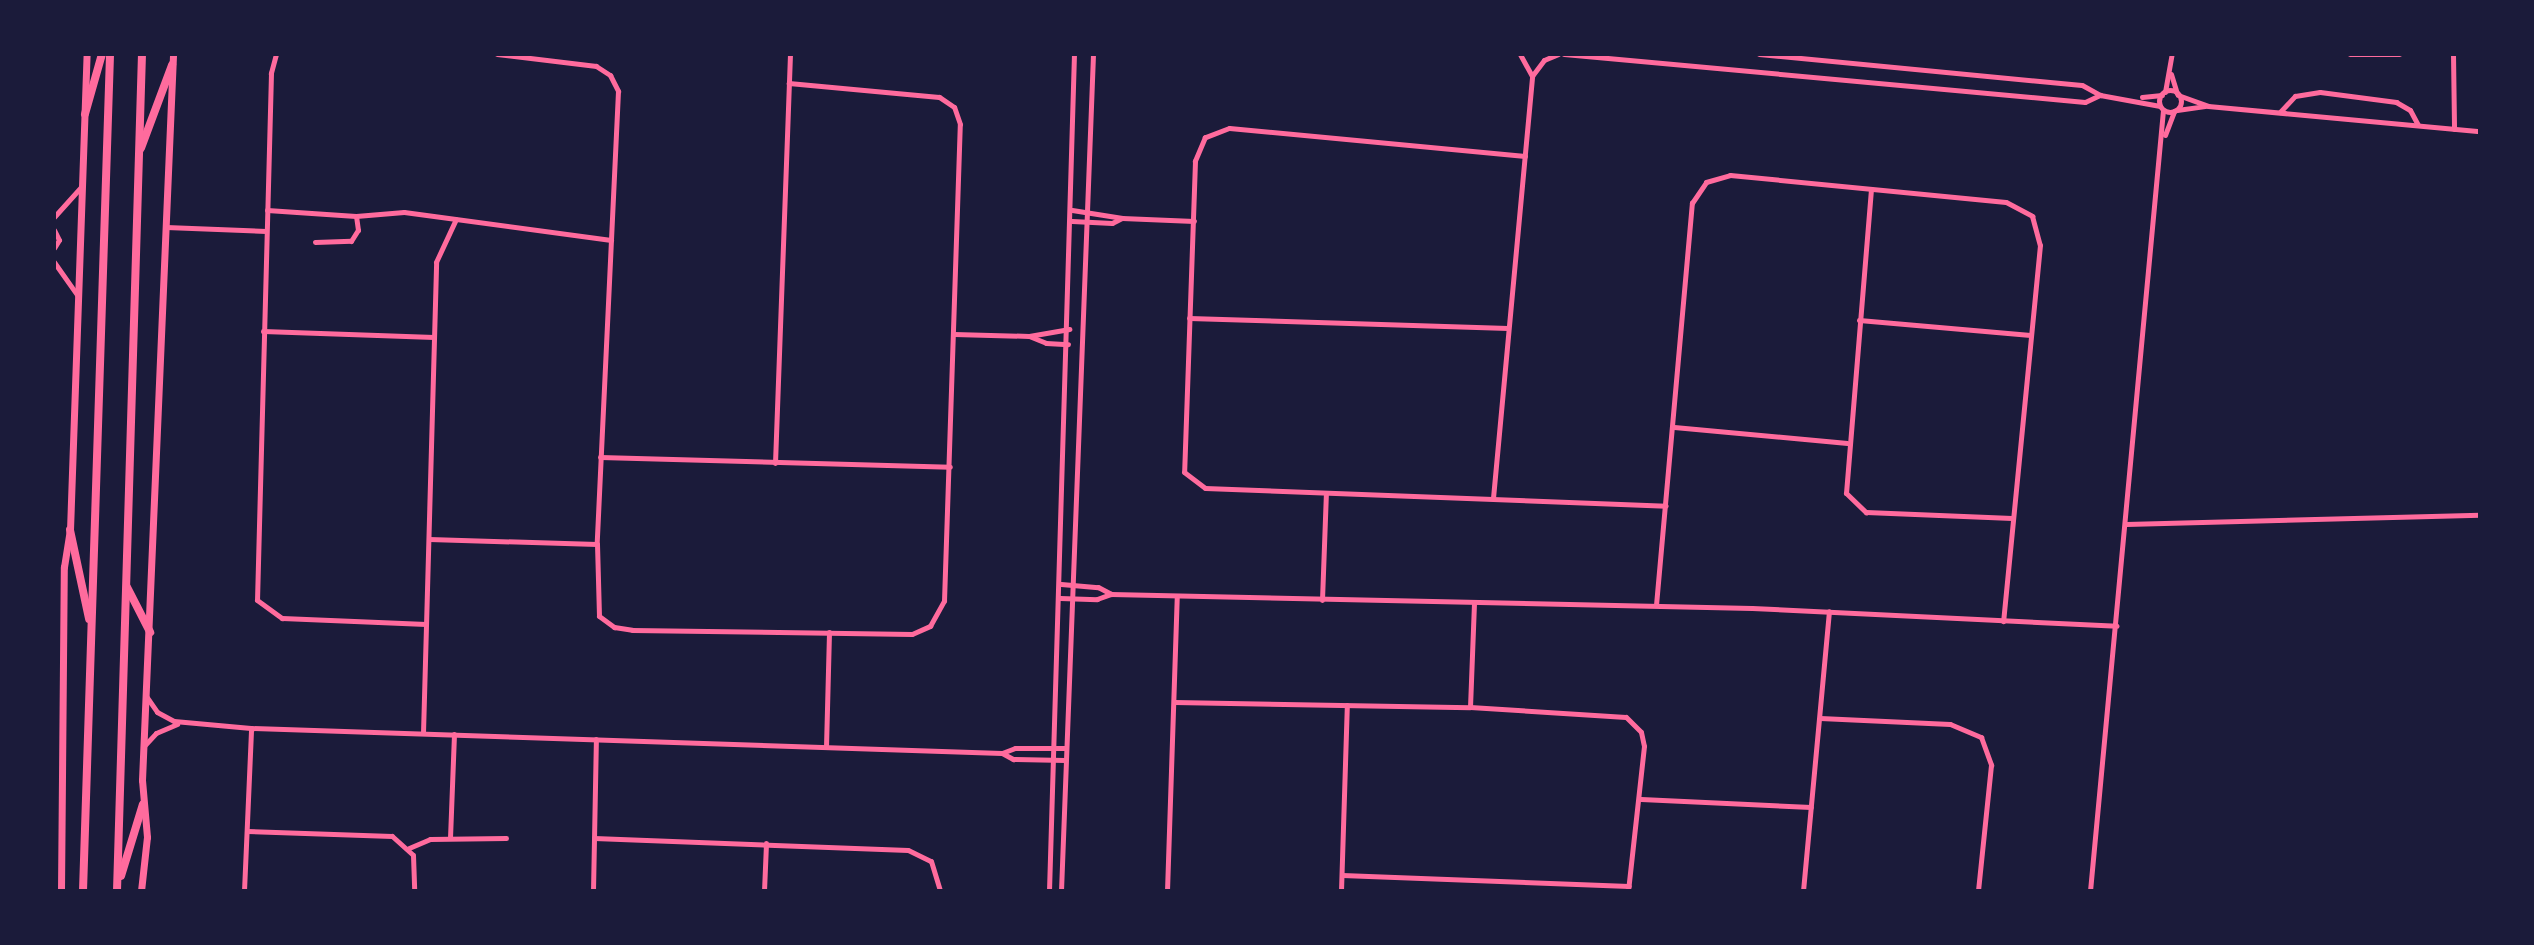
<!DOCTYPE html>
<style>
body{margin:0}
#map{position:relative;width:2534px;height:945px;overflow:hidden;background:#1b1b3a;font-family:"Public Sans",sans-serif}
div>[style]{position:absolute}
.minor>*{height:5px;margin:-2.5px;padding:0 2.5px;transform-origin:2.5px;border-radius:2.5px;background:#ff6b9d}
.minor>.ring{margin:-2.5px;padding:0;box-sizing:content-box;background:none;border:5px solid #ff6b9d;border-radius:50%}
.tertiary>*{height:7px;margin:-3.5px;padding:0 3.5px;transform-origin:3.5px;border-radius:3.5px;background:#ff6b9d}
.secondary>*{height:8px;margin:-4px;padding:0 4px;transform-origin:4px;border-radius:4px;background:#ff6b9d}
span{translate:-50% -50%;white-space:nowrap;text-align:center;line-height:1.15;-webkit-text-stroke:7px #1b1b3a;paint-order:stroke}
.frame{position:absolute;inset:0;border:56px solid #1b1b3a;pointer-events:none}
</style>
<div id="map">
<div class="minor">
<i style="left:276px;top:54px;width:20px;rotate:105deg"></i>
<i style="left:271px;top:73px;width:527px;rotate:91.52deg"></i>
<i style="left:257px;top:600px;width:31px;rotate:36deg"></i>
<i style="left:282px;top:618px;width:144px;rotate:2.4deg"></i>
<i style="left:497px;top:54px;width:100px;rotate:6.9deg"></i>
<i style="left:596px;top:66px;width:17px;rotate:33deg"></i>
<i style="left:610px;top:75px;width:18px;rotate:63deg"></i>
<i style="left:618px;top:91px;width:453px;rotate:92.7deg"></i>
<i style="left:597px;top:544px;width:72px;rotate:88.4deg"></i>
<i style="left:599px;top:616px;width:19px;rotate:36deg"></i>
<i style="left:614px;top:627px;width:18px;rotate:9deg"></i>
<i style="left:632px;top:630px;width:280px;rotate:0.8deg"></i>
<i style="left:912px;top:634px;width:20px;rotate:-24deg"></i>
<i style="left:930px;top:626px;width:29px;rotate:-61deg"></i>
<i style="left:944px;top:601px;width:477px;rotate:-88.1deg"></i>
<i style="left:960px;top:124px;width:18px;rotate:-109deg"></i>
<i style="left:954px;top:107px;width:18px;rotate:-146deg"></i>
<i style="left:939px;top:97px;width:151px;rotate:-174.7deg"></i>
<i style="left:1564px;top:54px;width:523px;rotate:5.26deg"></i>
<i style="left:2085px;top:102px;width:17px;rotate:-25deg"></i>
<i style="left:1759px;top:54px;width:324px;rotate:5.5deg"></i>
<i style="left:2082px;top:85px;width:21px;rotate:29deg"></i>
<i style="left:2100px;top:95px;width:61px;rotate:10.4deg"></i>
<i style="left:2350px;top:54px;width:49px"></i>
<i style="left:2453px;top:54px;width:75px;rotate:89.2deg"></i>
<i style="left:2171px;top:74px;width:21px;rotate:73deg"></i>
<i style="left:1532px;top:76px;width:20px;rotate:-53deg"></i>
<i style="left:1544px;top:60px;width:15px;rotate:-23deg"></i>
<i class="ring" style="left:2159px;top:90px;width:17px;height:17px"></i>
<i style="left:2165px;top:92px;width:39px;rotate:-80deg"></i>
<i style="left:2178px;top:95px;width:32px;rotate:20deg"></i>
<i style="left:2208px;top:106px;width:273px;rotate:5.3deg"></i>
<i style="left:2142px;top:97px;width:20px;rotate:-6deg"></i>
<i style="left:2177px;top:110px;width:28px;rotate:-8deg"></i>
<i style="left:2280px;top:112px;width:22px;rotate:-47deg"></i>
<i style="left:2295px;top:96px;width:25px;rotate:-9deg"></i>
<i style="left:2320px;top:92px;width:77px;rotate:7.5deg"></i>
<i style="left:2396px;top:102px;width:16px;rotate:30deg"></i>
<i style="left:2410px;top:110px;width:17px;rotate:62deg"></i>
<i style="left:2165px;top:135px;width:26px;rotate:-69deg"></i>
<i style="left:1525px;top:156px;width:297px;rotate:-174.6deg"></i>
<i style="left:1229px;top:128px;width:26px;rotate:159deg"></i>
<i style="left:1205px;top:137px;width:26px;rotate:113deg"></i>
<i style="left:1195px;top:161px;width:311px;rotate:92deg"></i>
<i style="left:1184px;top:472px;width:26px;rotate:37deg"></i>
<i style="left:1205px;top:488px;width:461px;rotate:2.2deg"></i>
<i style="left:1871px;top:189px;width:305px;rotate:94.7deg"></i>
<i style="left:1846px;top:493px;width:28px;rotate:44deg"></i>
<i style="left:1866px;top:512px;width:146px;rotate:2.4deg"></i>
<i style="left:267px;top:210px;width:89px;rotate:3.9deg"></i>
<i style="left:356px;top:216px;width:48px;rotate:-4.8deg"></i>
<i style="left:404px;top:212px;width:209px;rotate:7.7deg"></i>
<i style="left:1072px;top:210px;width:51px;rotate:9.1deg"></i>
<i style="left:1122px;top:218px;width:72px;rotate:2.4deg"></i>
<i style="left:54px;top:217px;width:40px;rotate:-48deg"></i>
<i style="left:1072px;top:221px;width:40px;rotate:2.9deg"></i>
<i style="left:1112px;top:223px;width:11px;rotate:-27deg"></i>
<i style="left:166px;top:227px;width:100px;rotate:2.3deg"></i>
<i style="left:54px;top:230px;width:11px;rotate:63deg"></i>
<i style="left:59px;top:240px;width:9px;rotate:122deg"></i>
<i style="left:315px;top:242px;width:36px;rotate:-2deg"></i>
<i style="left:351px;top:241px;width:13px;rotate:-58deg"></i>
<i style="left:358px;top:230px;width:14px;rotate:-98deg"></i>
<i style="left:54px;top:262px;width:42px;rotate:54.8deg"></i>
<i style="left:1189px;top:318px;width:319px;rotate:1.8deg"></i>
<i style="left:1859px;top:320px;width:172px;rotate:5deg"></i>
<i style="left:263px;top:331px;width:171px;rotate:2deg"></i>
<i style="left:954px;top:334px;width:75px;rotate:1.5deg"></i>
<i style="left:1029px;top:336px;width:41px;rotate:-9.9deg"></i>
<i style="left:1029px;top:336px;width:18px;rotate:22deg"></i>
<i style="left:1046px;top:343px;width:22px;rotate:3deg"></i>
<i style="left:1674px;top:427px;width:174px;rotate:5.3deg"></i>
<i style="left:600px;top:457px;width:350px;rotate:1.6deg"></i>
<i style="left:775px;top:463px;width:409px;rotate:-87.9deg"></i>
<i style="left:1493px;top:498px;width:424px;rotate:-84.7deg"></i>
<i style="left:1532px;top:76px;width:25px;rotate:-119deg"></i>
<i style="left:2126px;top:524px;width:354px;rotate:-1.5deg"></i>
<i style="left:429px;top:539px;width:168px;rotate:1.7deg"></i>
<i style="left:1061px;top:584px;width:37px;rotate:5deg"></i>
<i style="left:1098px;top:587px;width:15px;rotate:28deg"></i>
<i style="left:1060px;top:598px;width:37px;rotate:2deg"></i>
<i style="left:1097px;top:599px;width:15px;rotate:-20deg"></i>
<i style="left:1111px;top:594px;width:641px;rotate:1.25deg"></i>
<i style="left:1752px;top:608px;width:365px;rotate:2.8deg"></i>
<i style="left:1322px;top:600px;width:107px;rotate:-87.9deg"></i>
<i style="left:1656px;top:605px;width:404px;rotate:-84.9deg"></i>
<i style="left:1692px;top:203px;width:25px;rotate:-56deg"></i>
<i style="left:1706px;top:182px;width:25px;rotate:-16deg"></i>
<i style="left:1730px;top:175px;width:277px;rotate:5.6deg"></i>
<i style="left:2006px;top:202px;width:30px;rotate:28deg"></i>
<i style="left:2032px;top:216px;width:30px;rotate:75deg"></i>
<i style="left:2040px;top:245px;width:378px;rotate:95.6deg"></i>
<i style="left:146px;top:696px;width:19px;rotate:55deg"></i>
<i style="left:157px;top:712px;width:19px;rotate:28deg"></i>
<i style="left:174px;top:721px;width:77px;rotate:5.2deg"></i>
<i style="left:251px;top:728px;width:751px;rotate:1.91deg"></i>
<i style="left:1002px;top:753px;width:14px;rotate:-21deg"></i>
<i style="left:1015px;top:748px;width:51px"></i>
<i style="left:1174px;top:702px;width:296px;rotate:1deg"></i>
<i style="left:1470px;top:707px;width:156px;rotate:3.7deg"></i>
<i style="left:1626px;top:717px;width:21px;rotate:45deg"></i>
<i style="left:1641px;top:732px;width:14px;rotate:78deg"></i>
<i style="left:1644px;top:746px;width:146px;rotate:96.3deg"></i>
<i style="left:1470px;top:707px;width:103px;rotate:-87.8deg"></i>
<i style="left:1820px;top:718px;width:130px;rotate:2.6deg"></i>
<i style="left:1950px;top:724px;width:34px;rotate:23deg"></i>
<i style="left:1981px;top:737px;width:30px;rotate:70deg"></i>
<i style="left:1991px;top:765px;width:127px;rotate:95.9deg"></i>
<i style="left:423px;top:733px;width:471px;rotate:-88.4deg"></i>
<i style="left:436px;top:262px;width:47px;rotate:-65.1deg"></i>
<i style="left:143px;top:747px;width:19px;rotate:-47deg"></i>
<i style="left:156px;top:733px;width:23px;rotate:-23deg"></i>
<i style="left:826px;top:747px;width:115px;rotate:-88.5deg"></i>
<i style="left:1002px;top:753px;width:13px;rotate:29deg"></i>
<i style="left:1013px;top:759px;width:52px;rotate:1.1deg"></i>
<i style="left:1641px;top:799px;width:170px;rotate:2.7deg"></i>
<i style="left:247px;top:831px;width:145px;rotate:2deg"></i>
<i style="left:392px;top:836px;width:28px;rotate:42deg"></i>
<i style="left:413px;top:855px;width:36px;rotate:88deg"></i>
<i style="left:450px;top:838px;width:104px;rotate:-87.8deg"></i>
<i style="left:594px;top:838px;width:314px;rotate:2.2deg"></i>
<i style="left:908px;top:850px;width:25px;rotate:26deg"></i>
<i style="left:931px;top:861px;width:31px;rotate:73deg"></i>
<i style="left:409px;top:848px;width:23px;rotate:-23deg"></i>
<i style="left:430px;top:839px;width:76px;rotate:-0.8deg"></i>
<i style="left:1342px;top:875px;width:287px;rotate:2.2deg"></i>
<i style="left:244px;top:891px;width:163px;rotate:-87.5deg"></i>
<i style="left:593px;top:891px;width:152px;rotate:-88.9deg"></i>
<i style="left:764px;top:891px;width:48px;rotate:-87.6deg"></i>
<i style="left:1049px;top:891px;width:837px;rotate:-88.29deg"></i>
<i style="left:1061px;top:891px;width:838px;rotate:-87.81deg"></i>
<i style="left:1167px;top:891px;width:295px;rotate:-88.1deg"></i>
<i style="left:1341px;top:891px;width:186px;rotate:-88.2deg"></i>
<i style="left:1803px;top:891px;width:281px;rotate:-84.7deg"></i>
<i style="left:2090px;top:891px;width:784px;rotate:-84.66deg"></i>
</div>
<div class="tertiary">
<i style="left:61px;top:891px;width:324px;rotate:-89.5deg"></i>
<i style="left:64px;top:567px;width:37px;rotate:-81deg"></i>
<i style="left:70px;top:530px;width:476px;rotate:-88deg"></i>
<i style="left:141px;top:891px;width:54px;rotate:-83.7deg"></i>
<i style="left:147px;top:837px;width:57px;rotate:-95deg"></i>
<i style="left:142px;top:780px;width:727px;rotate:-87.55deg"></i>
</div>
<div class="secondary">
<i style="left:85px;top:114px;width:62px;rotate:-74.2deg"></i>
<i style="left:141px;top:148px;width:89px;rotate:-69.5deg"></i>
<i style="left:70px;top:530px;width:91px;rotate:77.9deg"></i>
<i style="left:127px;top:587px;width:51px;rotate:62.9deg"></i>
<i style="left:121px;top:876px;width:75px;rotate:-73deg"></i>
<i style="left:83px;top:891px;width:837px;rotate:-88.15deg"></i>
<i style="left:117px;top:891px;width:837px;rotate:-88.29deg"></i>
</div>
<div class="frame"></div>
</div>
